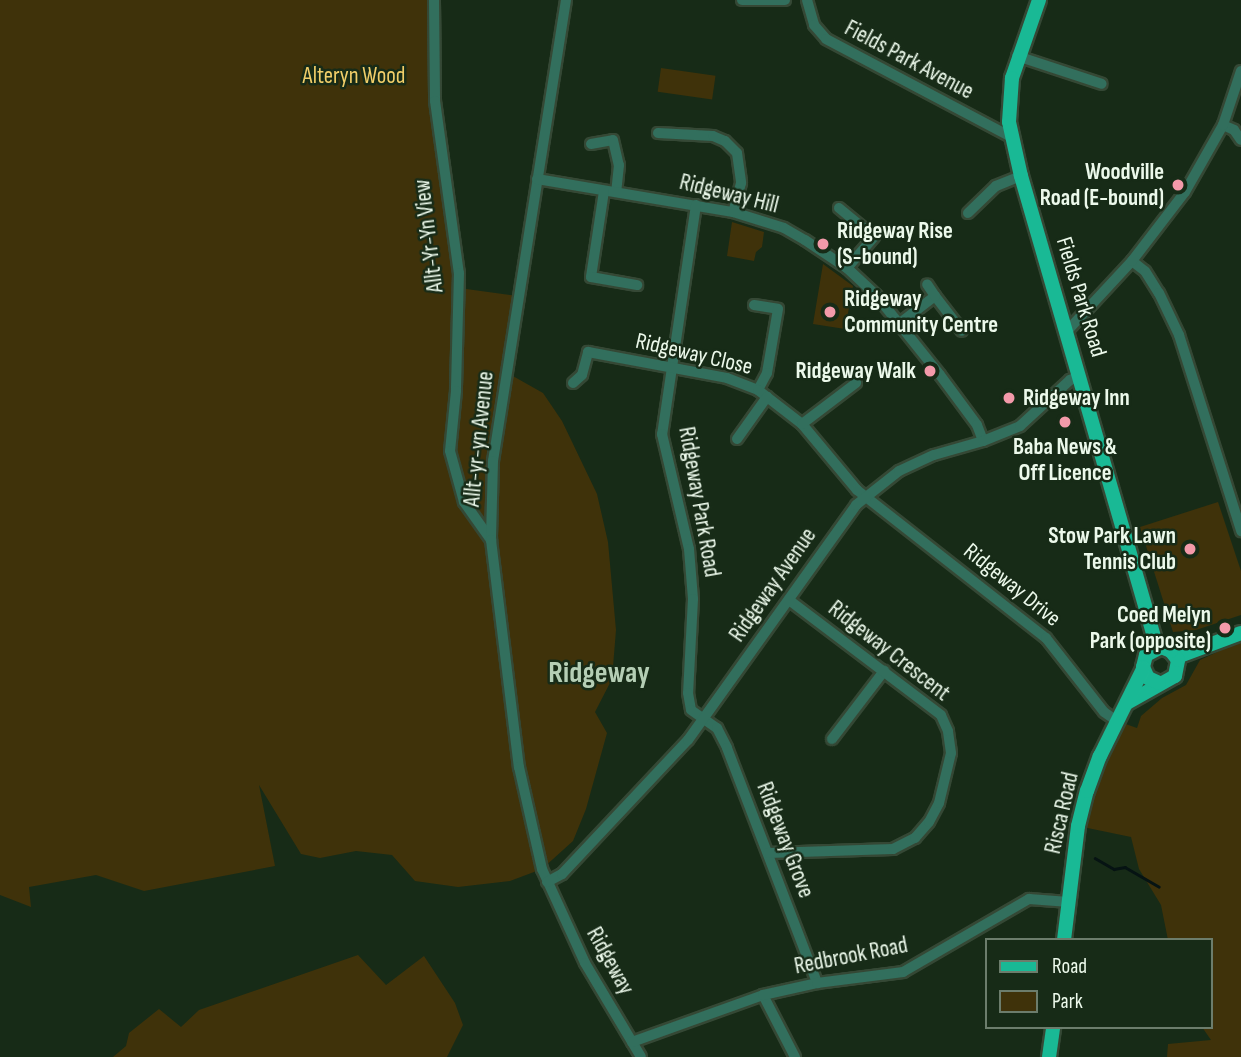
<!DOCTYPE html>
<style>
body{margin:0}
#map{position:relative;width:1241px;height:1057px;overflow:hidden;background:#172b17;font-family:"Sofia Sans Condensed",sans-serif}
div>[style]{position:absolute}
.green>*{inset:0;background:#3f320a;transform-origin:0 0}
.stream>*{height:2.5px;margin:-1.25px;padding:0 1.25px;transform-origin:1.25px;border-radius:1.25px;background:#061313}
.roads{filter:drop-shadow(2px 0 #354835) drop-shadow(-2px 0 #354835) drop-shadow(0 2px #354835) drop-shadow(0 -2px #354835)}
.minor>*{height:10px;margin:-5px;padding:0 5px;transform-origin:5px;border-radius:5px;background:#326f5d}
.major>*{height:14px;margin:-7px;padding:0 7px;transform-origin:7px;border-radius:7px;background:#19b995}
.dots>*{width:19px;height:19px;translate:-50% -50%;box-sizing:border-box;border:4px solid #172b17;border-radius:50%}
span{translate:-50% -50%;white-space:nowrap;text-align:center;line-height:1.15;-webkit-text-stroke:5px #172b17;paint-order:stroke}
.street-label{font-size:23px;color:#ecf9eb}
.park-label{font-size:23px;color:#f1ce69}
.poi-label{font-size:23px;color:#ecf9eb;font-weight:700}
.right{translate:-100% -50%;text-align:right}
.left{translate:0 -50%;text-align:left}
.district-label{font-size:30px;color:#b5ceb5;font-weight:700}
.legend{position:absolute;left:985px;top:938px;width:228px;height:91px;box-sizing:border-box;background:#172b17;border:2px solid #6c7d6c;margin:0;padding:9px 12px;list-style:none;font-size:21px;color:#ecf9eb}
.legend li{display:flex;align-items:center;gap:14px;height:35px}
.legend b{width:35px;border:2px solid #6c7d6c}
</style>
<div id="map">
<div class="green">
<i style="clip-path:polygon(0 0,434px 0,433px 37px,459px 288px,518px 296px,506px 372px,543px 393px,562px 421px,597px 494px,608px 542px,616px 630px,612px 679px,595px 712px,607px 733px,586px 809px,573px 841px,542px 869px,510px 881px,458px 887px,415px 881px,392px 855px,356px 851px,320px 858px,301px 854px,259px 785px,275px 866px,144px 891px,96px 875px,29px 887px,31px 907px,0 895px)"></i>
<i style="left:661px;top:68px;width:55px;height:24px;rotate:8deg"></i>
<i style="clip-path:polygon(732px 222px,764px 232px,762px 247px,756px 252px,754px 261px,727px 256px)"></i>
<i style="clip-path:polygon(823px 264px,853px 286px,845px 329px,813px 324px)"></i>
<i style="clip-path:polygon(1218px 502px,1241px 571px,1241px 615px,1196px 630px,1173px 632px,1140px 527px)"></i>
<i style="clip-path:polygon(1241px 641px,1241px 1057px,1167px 1057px,1168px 1044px,1211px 1040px,1202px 1027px,1211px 1027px,1211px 940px,1168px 940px,1161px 905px,1139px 869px,1131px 837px,1078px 826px,1117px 721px,1137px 728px,1141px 716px,1162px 698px,1186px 685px,1200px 660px)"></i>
<i style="clip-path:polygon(358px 955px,386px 985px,424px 956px,455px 1003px,463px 1025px,447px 1057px,113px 1057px,126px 1046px,129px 1033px,159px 1009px,181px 1027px,199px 1010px)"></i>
</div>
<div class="stream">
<i style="left:1095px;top:858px;width:22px;rotate:30deg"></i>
<i style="left:1114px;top:869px;width:11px;rotate:-10deg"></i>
<i style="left:1125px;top:867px;width:39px;rotate:30deg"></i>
</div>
<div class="roads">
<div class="minor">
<i style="left:434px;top:0;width:101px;rotate:89.4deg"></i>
<i style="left:435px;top:101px;width:174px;rotate:82.1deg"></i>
<i style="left:459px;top:273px;width:118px;rotate:91.5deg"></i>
<i style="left:456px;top:391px;width:60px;rotate:95.7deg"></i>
<i style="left:450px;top:451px;width:53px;rotate:74.6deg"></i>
<i style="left:464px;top:502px;width:47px;rotate:54.6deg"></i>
<i style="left:566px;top:0;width:467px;rotate:99deg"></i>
<i style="left:493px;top:461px;width:79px;rotate:91.5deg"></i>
<i style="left:491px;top:540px;width:229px;rotate:83deg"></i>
<i style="left:519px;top:767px;width:105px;rotate:77.3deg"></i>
<i style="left:542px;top:869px;width:103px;rotate:65.4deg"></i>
<i style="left:585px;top:963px;width:109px;rotate:59.2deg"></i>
<i style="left:742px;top:0;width:43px"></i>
<i style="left:807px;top:0;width:26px;rotate:74deg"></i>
<i style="left:814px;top:25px;width:18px;rotate:49deg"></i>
<i style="left:826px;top:39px;width:212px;rotate:27.9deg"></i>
<i style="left:1017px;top:56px;width:89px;rotate:18.2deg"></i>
<i style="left:1223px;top:125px;width:12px;rotate:24deg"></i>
<i style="left:1234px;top:130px;width:12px;rotate:55deg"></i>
<i style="left:658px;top:133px;width:55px;rotate:3.1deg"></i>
<i style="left:713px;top:136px;width:13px;rotate:23deg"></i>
<i style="left:725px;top:141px;width:17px;rotate:45deg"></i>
<i style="left:737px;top:153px;width:30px;rotate:82deg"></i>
<i style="left:741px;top:183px;width:30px;rotate:105deg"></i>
<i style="left:591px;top:144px;width:22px;rotate:-10deg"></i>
<i style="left:613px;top:140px;width:26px;rotate:77deg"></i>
<i style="left:619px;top:165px;width:27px;rotate:96deg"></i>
<i style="left:537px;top:179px;width:199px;rotate:9.6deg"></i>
<i style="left:733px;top:212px;width:53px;rotate:17.4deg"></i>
<i style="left:784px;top:228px;width:24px;rotate:30deg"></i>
<i style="left:805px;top:240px;width:50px;rotate:33.7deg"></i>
<i style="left:847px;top:268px;width:40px;rotate:43deg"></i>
<i style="left:876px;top:295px;width:102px;rotate:51.3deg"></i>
<i style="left:940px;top:375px;width:62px;rotate:53.5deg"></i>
<i style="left:977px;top:425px;width:17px;rotate:69deg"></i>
<i style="left:604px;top:191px;width:87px;rotate:98.6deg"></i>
<i style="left:591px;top:277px;width:47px;rotate:9.9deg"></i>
<i style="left:696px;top:205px;width:232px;rotate:98.4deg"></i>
<i style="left:662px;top:434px;width:118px;rotate:76.8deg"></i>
<i style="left:689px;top:549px;width:50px;rotate:85.4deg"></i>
<i style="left:693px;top:599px;width:94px;rotate:93deg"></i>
<i style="left:688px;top:693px;width:17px;rotate:80deg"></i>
<i style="left:691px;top:710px;width:32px;rotate:35deg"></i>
<i style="left:717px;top:728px;width:22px;rotate:63deg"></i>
<i style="left:727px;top:748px;width:252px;rotate:69deg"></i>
<i style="left:839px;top:208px;width:45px;rotate:39.6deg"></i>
<i style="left:874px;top:237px;width:41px;rotate:131.1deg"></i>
<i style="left:968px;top:213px;width:39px;rotate:-44deg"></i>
<i style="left:996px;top:186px;width:27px;rotate:-22deg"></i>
<i style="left:1132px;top:261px;width:16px;rotate:38deg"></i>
<i style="left:1145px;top:271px;width:26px;rotate:58deg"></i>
<i style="left:1159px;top:293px;width:47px;rotate:64.5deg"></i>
<i style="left:1179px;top:335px;width:206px;rotate:72.4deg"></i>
<i style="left:935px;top:296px;width:44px;rotate:52.4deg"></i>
<i style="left:754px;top:305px;width:24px;rotate:9deg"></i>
<i style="left:778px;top:309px;width:65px;rotate:99.8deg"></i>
<i style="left:767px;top:373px;width:19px;rotate:118deg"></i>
<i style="left:900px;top:323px;width:44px;rotate:-37.6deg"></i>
<i style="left:935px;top:296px;width:14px;rotate:-124deg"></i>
<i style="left:1068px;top:330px;width:94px;rotate:-47.2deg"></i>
<i style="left:1132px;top:261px;width:87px;rotate:-52.5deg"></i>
<i style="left:1185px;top:192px;width:77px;rotate:-60.4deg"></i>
<i style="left:1223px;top:125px;width:57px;rotate:-71.6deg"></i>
<i style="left:573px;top:383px;width:12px;rotate:-42deg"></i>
<i style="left:582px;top:375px;width:24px;rotate:-75deg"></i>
<i style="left:588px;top:352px;width:141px;rotate:10.6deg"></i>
<i style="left:727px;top:378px;width:33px;rotate:21deg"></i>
<i style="left:758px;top:390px;width:56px;rotate:37.7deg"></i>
<i style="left:802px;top:424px;width:86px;rotate:50.2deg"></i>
<i style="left:857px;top:490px;width:240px;rotate:38.1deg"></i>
<i style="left:1046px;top:638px;width:94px;rotate:51.9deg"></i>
<i style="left:1104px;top:712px;width:16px;rotate:35deg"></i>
<i style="left:802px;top:424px;width:68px;rotate:-37.2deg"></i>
<i style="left:737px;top:439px;width:52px;rotate:-54.5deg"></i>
<i style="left:832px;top:739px;width:86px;rotate:-52.6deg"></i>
<i style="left:768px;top:853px;width:125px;rotate:-1.8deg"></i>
<i style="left:893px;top:849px;width:25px;rotate:-27deg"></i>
<i style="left:915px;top:838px;width:21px;rotate:-49deg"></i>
<i style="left:929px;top:822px;width:21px;rotate:-62deg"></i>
<i style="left:939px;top:803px;width:51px;rotate:-76.5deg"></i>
<i style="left:951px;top:753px;width:22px;rotate:-98deg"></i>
<i style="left:948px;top:731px;width:17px;rotate:-114deg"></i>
<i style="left:941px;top:715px;width:191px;rotate:-142.9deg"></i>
<i style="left:547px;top:882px;width:17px;rotate:-28deg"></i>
<i style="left:562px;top:874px;width:184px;rotate:-46.8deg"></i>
<i style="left:688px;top:740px;width:289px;rotate:-54.4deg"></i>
<i style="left:856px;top:505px;width:55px;rotate:-38.3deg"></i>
<i style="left:899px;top:471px;width:38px;rotate:-25deg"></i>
<i style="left:934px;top:455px;width:51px;rotate:-15.9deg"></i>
<i style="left:983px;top:441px;width:40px;rotate:-22deg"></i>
<i style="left:1020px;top:426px;width:68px;rotate:-42.6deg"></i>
<i style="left:1070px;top:380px;width:11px;rotate:-22deg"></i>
<i style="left:763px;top:995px;width:70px;rotate:62.7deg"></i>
<i style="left:632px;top:1042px;width:139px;rotate:-19.7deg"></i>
<i style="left:763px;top:995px;width:55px;rotate:-12.5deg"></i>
<i style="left:817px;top:983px;width:87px;rotate:-7.3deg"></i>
<i style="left:903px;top:972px;width:146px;rotate:-30.1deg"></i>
<i style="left:1029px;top:899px;width:40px;rotate:4.3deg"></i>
</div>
<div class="major">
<i style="left:1039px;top:0;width:83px;rotate:109.1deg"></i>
<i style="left:1012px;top:78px;width:44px;rotate:93.9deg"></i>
<i style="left:1009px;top:122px;width:55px;rotate:77.5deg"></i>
<i style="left:1021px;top:176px;width:491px;rotate:73.9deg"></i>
<i style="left:1177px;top:657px;width:68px;rotate:-20.6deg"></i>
<i style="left:1127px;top:703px;width:55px;rotate:-29.4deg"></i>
<i style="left:1175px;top:676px;width:16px;rotate:-79deg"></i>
<i style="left:1178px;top:660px;width:11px;rotate:-128deg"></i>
<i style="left:1171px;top:651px;width:11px;rotate:-158deg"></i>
<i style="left:1161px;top:647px;width:17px;rotate:152deg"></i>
<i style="left:1146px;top:655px;width:12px;rotate:104deg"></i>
<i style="left:1143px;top:667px;width:12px;rotate:66deg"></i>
<i style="left:1148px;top:678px;width:12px;rotate:24deg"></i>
<i style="left:1064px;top:940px;width:115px;rotate:-83deg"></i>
<i style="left:1078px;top:826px;width:36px;rotate:-76deg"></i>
<i style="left:1087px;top:791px;width:37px;rotate:-70deg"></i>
<i style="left:1100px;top:756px;width:97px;rotate:-63.7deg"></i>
<i style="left:1049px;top:1057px;width:30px;rotate:-82deg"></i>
</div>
</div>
<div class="dots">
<i style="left:1178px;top:185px;background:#f39aaa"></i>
<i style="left:823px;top:244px;background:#f39aaa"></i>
<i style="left:830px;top:312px;background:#f39aaa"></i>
<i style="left:930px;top:371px;background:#f39aaa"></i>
<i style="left:1009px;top:398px;background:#f39aaa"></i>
<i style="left:1065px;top:422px;background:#f39aaa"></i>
<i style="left:1190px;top:549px;background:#f39aaa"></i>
<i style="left:1225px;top:628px;background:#f39aaa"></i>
</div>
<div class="street-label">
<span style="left:909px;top:60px;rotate:28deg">Fields Park Avenue</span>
<span style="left:729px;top:194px;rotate:14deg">Ridgeway Hill</span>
<span style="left:429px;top:236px;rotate:-97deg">Allt-Yr-Yn View</span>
<span style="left:1081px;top:297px;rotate:73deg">Fields Park Road</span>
<span style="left:694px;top:354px;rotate:13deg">Ridgeway Close</span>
<span style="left:479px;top:439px;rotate:-84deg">Allt-yr-yn Avenue</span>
<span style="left:699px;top:502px;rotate:80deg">Ridgeway Park Road</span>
<span style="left:773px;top:585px;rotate:-55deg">Ridgeway Avenue</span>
<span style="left:1012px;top:585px;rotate:39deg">Ridgeway Drive</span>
<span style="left:889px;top:651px;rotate:38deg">Ridgeway Crescent</span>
<span style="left:1062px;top:813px;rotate:-77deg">Risca Road</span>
<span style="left:785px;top:840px;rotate:69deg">Ridgeway Grove</span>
<span style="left:851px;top:956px;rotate:-11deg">Redbrook Road</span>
<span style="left:610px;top:961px;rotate:61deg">Ridgeway</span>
</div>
<div class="park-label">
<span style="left:354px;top:76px">Alteryn Wood</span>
</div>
<div class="poi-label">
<span class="right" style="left:1164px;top:185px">Woodville<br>Road (E-bound)</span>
<span class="left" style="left:837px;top:244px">Ridgeway Rise<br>(S-bound)</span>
<span class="left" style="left:844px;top:312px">Ridgeway<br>Community Centre</span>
<span class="right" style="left:916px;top:371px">Ridgeway Walk</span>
<span class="left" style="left:1023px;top:398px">Ridgeway Inn</span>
<span style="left:1065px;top:460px">Baba News &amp;<br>Off Licence</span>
<span class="right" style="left:1176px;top:549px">Stow Park Lawn<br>Tennis Club</span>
<span class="right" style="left:1211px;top:628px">Coed Melyn<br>Park (opposite)</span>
</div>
<div class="district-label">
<span style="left:599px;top:673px">Ridgeway</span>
</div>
<ul class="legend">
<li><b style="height:9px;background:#19b995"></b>Road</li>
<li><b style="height:19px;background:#3f320a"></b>Park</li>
</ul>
</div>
